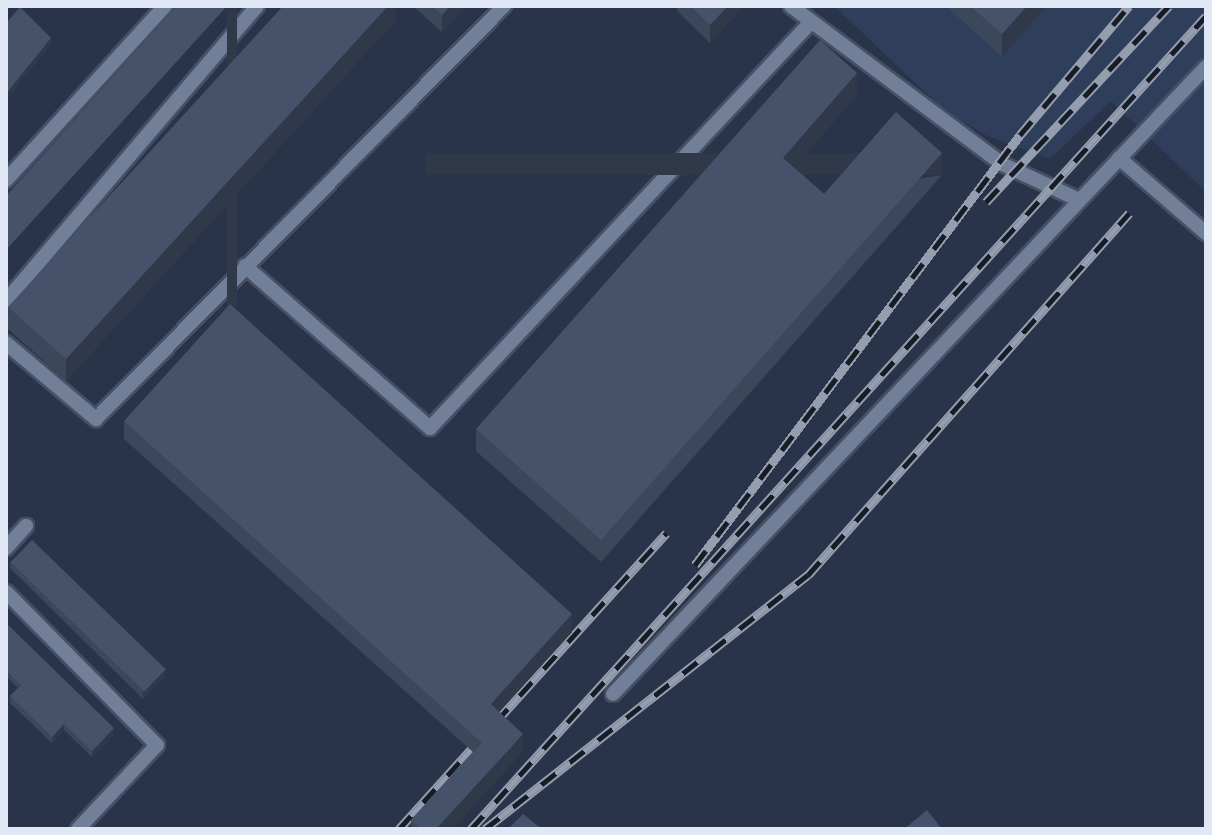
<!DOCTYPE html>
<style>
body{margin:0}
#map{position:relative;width:1212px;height:835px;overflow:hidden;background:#29344b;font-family:"Open Sans",sans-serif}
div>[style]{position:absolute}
.built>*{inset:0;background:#2f3e5b}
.roads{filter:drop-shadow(2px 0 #475063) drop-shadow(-2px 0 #475063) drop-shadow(0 2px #475063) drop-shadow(0 -2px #475063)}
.service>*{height:14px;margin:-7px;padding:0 7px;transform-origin:7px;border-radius:7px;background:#717f99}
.rail>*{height:9px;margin-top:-4.5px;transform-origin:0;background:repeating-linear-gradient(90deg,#171c26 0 18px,#949eaf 0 36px);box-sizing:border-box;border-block:2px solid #949eaf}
.wall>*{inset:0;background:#3b475b}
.shaded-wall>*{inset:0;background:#30394a;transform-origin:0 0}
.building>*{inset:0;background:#45526a;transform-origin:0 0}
span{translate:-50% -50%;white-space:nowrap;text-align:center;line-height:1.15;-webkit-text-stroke:6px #171c26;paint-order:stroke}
.frame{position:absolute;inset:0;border:8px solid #e0e8f6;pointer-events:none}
</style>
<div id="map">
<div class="built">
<i style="clip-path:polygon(834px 6px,1206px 6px,1206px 192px,1111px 101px,1050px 159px,985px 135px,944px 110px)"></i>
</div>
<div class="roads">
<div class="service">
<i style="left:791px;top:6px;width:264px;rotate:36.8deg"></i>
<i style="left:1002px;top:164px;width:83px;rotate:25deg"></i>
<i style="left:1119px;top:158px;width:115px;rotate:40.8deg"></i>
<i style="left:6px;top:180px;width:236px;rotate:-47.6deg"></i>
<i style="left:245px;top:266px;width:246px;rotate:41.2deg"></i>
<i style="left:430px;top:428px;width:555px;rotate:-46.82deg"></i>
<i style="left:6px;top:301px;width:387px;rotate:-49.6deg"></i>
<i style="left:6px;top:343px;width:118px;rotate:40.2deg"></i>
<i style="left:96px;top:419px;width:581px;rotate:-45.35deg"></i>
<i style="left:6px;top:548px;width:30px;rotate:-48deg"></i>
<i style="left:6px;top:592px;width:215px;rotate:45.4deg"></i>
<i style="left:157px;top:745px;width:115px;rotate:133.2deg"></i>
<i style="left:613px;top:694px;width:863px;rotate:-46.6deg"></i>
</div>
</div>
<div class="rail">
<i style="left:986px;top:202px;width:268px;rotate:-47deg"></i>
<i style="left:695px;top:565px;width:539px;rotate:-52.92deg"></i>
<i style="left:1020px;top:135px;width:169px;rotate:-49.8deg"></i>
<i style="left:399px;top:829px;width:399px;rotate:-47.9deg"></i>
<i style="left:471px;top:829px;width:1096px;rotate:-47.88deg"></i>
<i style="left:485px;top:829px;width:411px;rotate:-38.2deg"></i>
<i style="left:808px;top:575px;width:484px;rotate:-48.4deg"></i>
</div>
<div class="wall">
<i style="clip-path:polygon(396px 6px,396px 20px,66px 381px,8px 329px,8px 307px)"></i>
<i style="clip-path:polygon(413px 6px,466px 6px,442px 32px)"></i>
<i style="clip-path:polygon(677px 6px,743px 6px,743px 7px,710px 43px,677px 11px)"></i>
<i style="clip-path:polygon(946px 6px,1047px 6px,1002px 57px)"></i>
<i style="clip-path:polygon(857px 95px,794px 167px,824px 194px,942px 175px,601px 562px,476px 451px,476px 429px)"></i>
<i style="clip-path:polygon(124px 421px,572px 632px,499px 712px,523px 751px,452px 829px,411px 829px,411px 820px,473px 752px,124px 439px)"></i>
<i style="clip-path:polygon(10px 562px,165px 677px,143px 699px,10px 568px)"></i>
<i style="clip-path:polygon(6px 623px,114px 734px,92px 757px,64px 730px,52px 743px,10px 703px,10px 696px,18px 688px,6px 676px)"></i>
</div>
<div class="shaded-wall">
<i style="left:227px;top:6px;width:10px;height:329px"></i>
<i style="clip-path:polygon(388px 6px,396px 6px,396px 20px,66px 381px,66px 359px)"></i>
<i style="clip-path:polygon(450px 6px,466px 6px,442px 32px,442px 15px)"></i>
<i style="clip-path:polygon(728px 6px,743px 7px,710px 43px,710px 25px)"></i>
<i style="clip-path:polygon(1027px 6px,1047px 6px,1002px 57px,1002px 34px)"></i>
<i style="clip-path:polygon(51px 38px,51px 45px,6px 100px,6px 94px)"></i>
<i style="clip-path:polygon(857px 73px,857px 95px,783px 180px,783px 158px)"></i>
<i style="left:942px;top:153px;width:22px;height:516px;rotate:90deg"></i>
<i style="clip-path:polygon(572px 614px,572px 632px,491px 721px,491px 704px)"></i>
<i style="clip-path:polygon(165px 670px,165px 677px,143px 699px,143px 692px)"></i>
<i style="clip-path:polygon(64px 724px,64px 730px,52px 743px,52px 737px)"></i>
<i style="clip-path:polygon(114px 728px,114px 734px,92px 757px,92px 751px)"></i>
<i style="clip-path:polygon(523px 734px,523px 751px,452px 829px,436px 829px)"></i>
</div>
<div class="building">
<i style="clip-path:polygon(177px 6px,227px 6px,6px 250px,6px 196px)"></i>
<i style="clip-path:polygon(283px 6px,388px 6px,66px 359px,8px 307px)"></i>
<i style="clip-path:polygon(432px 6px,450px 6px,442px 15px)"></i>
<i style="clip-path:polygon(690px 6px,728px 6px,710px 25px)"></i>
<i style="clip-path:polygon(970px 6px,1027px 6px,1002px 34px)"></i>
<i style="clip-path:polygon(20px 7px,51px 38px,6px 94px,6px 23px)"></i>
<i style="clip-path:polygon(820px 40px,857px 73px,783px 158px,824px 194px,896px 112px,942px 153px,601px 540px,476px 429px)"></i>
<i style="clip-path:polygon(230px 304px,572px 614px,491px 704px,523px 734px,436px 829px,421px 829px,411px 820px,482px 743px,124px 421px)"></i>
<i style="left:32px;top:540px;width:186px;height:31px;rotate:44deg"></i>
<i style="clip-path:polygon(6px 623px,114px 728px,92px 751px,64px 724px,52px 737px,10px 696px,21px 685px,6px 670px)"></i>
<i style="clip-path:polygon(927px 810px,942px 829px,904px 829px)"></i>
<i style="clip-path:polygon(523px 814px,542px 829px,508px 829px)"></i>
</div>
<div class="frame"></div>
</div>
